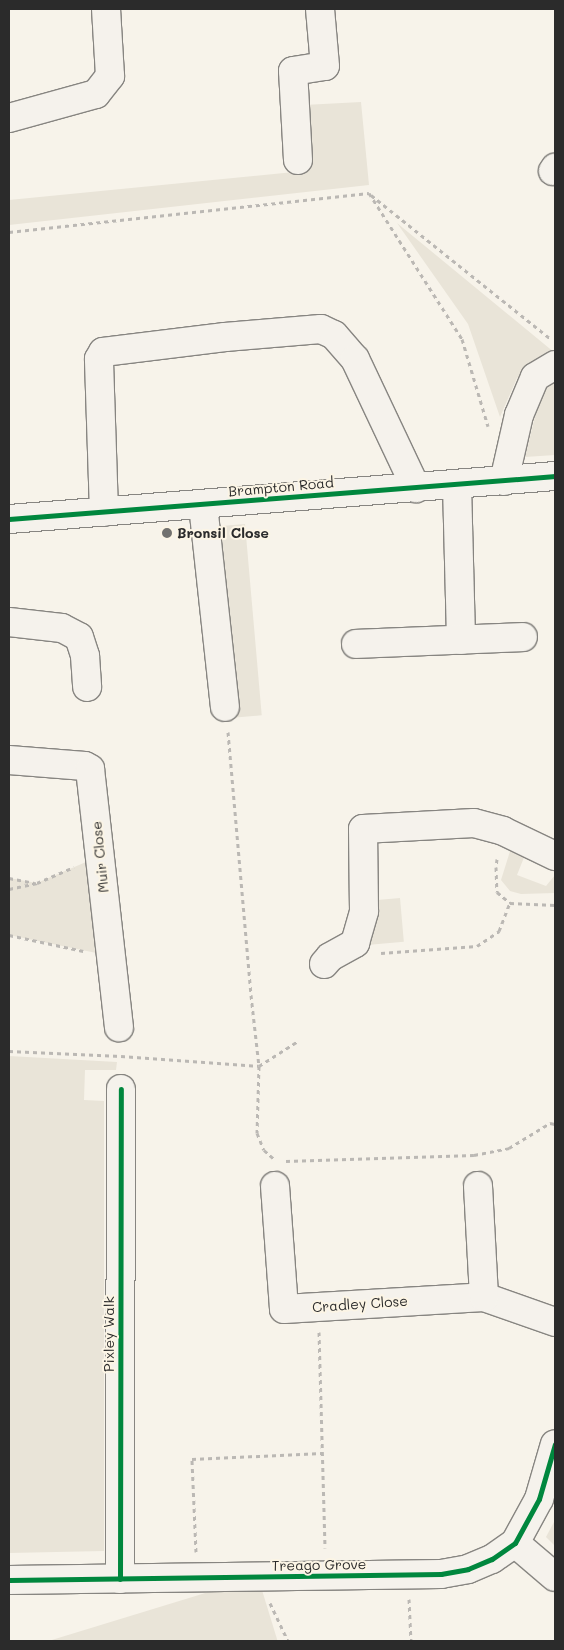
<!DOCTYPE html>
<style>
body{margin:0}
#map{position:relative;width:564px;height:1650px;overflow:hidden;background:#f7f3ea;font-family:Mali,sans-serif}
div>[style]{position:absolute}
.green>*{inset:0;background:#e9e4d8;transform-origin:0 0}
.path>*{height:3px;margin-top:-1.5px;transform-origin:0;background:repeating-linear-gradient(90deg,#bbb8b4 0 4px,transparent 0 8px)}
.roads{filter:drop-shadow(1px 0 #878581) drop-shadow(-1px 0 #878581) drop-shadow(0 1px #878581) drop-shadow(0 -1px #878581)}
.minor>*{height:28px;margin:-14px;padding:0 14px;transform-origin:14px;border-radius:14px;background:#f5f2ec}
.cycleway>*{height:5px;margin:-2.5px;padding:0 2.5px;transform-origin:2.5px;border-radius:2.5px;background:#00873e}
.dots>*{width:14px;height:14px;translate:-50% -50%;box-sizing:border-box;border:2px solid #fcf5e5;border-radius:50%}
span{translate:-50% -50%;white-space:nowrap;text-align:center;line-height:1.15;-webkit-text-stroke:4px #fcf5e5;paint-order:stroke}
.street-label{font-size:14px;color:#2b2b2b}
.poi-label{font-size:14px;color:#2b2b2b;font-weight:700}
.left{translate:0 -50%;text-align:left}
.frame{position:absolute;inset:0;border:10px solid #2b2b2b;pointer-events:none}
</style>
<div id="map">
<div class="green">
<i style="clip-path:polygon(361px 102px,369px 185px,9px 225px,9px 200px,304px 171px,304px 105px)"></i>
<i style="clip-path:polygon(397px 223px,555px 353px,517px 378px,500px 417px,468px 324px)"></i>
<i style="clip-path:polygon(555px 377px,555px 455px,525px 457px,540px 397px)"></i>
<i style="left:245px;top:524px;width:192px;height:32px;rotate:85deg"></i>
<i style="clip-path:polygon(511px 848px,525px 855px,517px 875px,546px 886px,555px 875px,555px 893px,521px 894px,510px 891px,501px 880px)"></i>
<i style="clip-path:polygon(100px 856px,111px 956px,9px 935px,9px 878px,37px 883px)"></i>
<i style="left:400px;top:898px;width:44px;height:34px;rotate:85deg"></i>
<i style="clip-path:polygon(9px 1056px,117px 1062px,116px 1070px,85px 1070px,84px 1100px,104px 1101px,104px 1551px,9px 1553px)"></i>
<i style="clip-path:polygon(555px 1520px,555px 1546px,546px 1537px)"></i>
<i style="left:258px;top:1577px;width:67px;height:249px;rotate:73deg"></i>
</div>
<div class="path">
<i style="left:371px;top:195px;width:231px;rotate:38.7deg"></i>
<i style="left:9px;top:232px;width:362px;rotate:-6.2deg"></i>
<i style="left:369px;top:193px;width:173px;rotate:57.5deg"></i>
<i style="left:462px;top:339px;width:91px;rotate:73.4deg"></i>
<i style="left:228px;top:732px;width:264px;rotate:85deg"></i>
<i style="left:251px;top:995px;width:71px;rotate:83.6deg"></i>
<i style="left:259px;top:1066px;width:46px;rotate:-32.7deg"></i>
<i style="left:497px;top:859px;width:8px;rotate:97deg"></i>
<i style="left:496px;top:867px;width:25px;rotate:88deg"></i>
<i style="left:497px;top:892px;width:17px;rotate:40deg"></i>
<i style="left:510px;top:903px;width:45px;rotate:2.5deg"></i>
<i style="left:9px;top:878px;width:26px;rotate:11deg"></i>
<i style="left:9px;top:889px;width:29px;rotate:-12deg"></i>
<i style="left:37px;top:883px;width:40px;rotate:-23.4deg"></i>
<i style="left:9px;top:935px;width:76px;rotate:12.2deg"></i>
<i style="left:381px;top:953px;width:96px;rotate:-4.2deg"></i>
<i style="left:477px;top:946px;width:27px;rotate:-34deg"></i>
<i style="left:499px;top:931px;width:30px;rotate:-69deg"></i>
<i style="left:9px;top:1051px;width:112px;rotate:2.6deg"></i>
<i style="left:121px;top:1056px;width:138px;rotate:4.1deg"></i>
<i style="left:259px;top:1066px;width:67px;rotate:91.7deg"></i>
<i style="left:257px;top:1133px;width:18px;rotate:68deg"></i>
<i style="left:264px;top:1150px;width:13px;rotate:42deg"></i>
<i style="left:286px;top:1161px;width:188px;rotate:-1.8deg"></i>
<i style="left:474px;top:1155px;width:36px;rotate:-11deg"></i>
<i style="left:509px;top:1148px;width:48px;rotate:-31.4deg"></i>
<i style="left:550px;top:1123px;width:5px;rotate:11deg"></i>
<i style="left:319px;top:1332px;width:216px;rotate:88.4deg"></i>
<i style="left:196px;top:1552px;width:93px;rotate:-92.5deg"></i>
<i style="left:192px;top:1459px;width:130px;rotate:-2.6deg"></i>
<i style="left:409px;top:1599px;width:42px;rotate:87.3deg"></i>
<i style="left:270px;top:1603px;width:42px;rotate:64.7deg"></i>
</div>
<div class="roads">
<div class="minor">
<i style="left:9px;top:118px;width:90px;rotate:-15.4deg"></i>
<i style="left:96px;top:94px;width:23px;rotate:-52deg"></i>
<i style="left:110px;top:76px;width:67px;rotate:-93.4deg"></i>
<i style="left:298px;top:160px;width:89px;rotate:-93.2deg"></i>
<i style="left:293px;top:71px;width:32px;rotate:-9deg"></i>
<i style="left:325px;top:66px;width:57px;rotate:-95deg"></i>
<i style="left:553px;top:171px;width:4px;rotate:-56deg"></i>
<i style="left:504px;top:481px;width:68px;rotate:-77.2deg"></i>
<i style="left:519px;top:415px;width:41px;rotate:-67.2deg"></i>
<i style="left:535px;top:377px;width:23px;rotate:-31deg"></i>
<i style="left:457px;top:485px;width:155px;rotate:88.5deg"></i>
<i style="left:203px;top:505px;width:203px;rotate:83.8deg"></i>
<i style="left:104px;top:512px;width:153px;rotate:-91.9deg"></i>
<i style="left:99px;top:359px;width:8px;rotate:-60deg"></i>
<i style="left:103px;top:352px;width:123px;rotate:-7deg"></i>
<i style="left:225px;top:337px;width:96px;rotate:-4.8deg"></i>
<i style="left:321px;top:329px;width:14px;rotate:25deg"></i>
<i style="left:334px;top:335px;width:32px;rotate:49deg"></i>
<i style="left:355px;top:359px;width:143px;rotate:64.7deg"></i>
<i style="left:9px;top:519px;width:548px;rotate:-4.5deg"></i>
<i style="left:9px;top:622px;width:53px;rotate:6.5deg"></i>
<i style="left:62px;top:628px;width:19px;rotate:28deg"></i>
<i style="left:79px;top:637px;width:20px;rotate:72deg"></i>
<i style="left:85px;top:656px;width:31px;rotate:86deg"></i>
<i style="left:356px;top:644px;width:167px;rotate:-2.4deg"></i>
<i style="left:9px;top:760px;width:76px;rotate:4.5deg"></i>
<i style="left:85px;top:766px;width:6px;rotate:31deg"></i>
<i style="left:90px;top:769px;width:260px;rotate:83.6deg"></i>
<i style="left:324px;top:964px;width:9px;rotate:-49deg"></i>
<i style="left:330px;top:957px;width:29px;rotate:-29deg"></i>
<i style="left:355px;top:943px;width:33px;rotate:-74deg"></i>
<i style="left:364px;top:911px;width:82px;rotate:-90.7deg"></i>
<i style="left:363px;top:829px;width:111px;rotate:-3.1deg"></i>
<i style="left:474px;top:823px;width:30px;rotate:15deg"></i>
<i style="left:503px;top:831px;width:58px;rotate:25.7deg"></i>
<i style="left:275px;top:1186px;width:123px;rotate:85.8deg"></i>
<i style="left:284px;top:1309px;width:200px;rotate:-3.4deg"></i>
<i style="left:484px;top:1297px;width:75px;rotate:19.4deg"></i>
<i style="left:478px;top:1186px;width:111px;rotate:86.9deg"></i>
<i style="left:515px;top:1543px;width:52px;rotate:40.4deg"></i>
<i style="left:120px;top:1579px;width:490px;rotate:-89.9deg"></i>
<i style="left:9px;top:1580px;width:432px;rotate:-0.8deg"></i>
<i style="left:441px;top:1574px;width:27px;rotate:-10deg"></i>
<i style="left:468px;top:1569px;width:26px;rotate:-23deg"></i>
<i style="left:492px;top:1559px;width:28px;rotate:-35deg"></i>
<i style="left:515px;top:1543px;width:50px;rotate:-61.4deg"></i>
<i style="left:539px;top:1499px;width:57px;rotate:-73.8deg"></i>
</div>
</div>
<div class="cycleway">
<i style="left:9px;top:519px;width:548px;rotate:-4.5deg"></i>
<i style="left:120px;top:1579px;width:490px;rotate:-89.9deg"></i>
<i style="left:9px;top:1580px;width:432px;rotate:-0.8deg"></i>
<i style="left:441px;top:1574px;width:27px;rotate:-10deg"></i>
<i style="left:468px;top:1569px;width:26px;rotate:-23deg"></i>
<i style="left:492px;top:1559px;width:28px;rotate:-35deg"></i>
<i style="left:515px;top:1543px;width:50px;rotate:-61.4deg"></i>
<i style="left:539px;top:1499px;width:57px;rotate:-73.8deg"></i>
</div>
<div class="dots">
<i style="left:167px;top:533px;background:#72716e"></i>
</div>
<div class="street-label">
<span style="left:281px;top:487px;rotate:-5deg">Brampton Road</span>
<span style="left:100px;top:857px;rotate:-96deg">Muir Close</span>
<span style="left:360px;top:1304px;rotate:-4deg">Cradley Close</span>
<span style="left:109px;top:1334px;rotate:-90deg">Pixley Walk</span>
<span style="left:319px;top:1565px;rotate:-1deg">Treago Grove</span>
</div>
<div class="poi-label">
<span class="left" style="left:177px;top:533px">Bronsil Close</span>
</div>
<div class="frame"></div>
</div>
